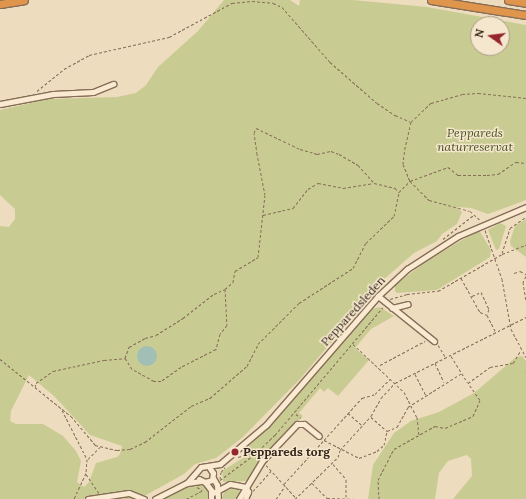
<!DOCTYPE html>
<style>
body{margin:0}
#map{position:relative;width:526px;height:499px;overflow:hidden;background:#eedcbe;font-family:Lora,serif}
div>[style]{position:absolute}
.green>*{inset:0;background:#c9cc92}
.water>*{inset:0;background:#a1bfb4}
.round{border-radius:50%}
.path>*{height:1px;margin-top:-0.5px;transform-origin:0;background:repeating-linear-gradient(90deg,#866d57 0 3px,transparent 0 5px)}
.roads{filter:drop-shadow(1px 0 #866d57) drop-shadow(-1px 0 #866d57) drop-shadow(0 1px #866d57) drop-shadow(0 -1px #866d57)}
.minor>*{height:5px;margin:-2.5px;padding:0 2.5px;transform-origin:2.5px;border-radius:2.5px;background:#f9ead1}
.highway>*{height:7px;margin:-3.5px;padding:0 3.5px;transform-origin:3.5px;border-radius:3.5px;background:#e0954c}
.dots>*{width:11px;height:11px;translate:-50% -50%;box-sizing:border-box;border:2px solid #f5e7cd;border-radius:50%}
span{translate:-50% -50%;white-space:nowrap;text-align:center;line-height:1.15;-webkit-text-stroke:3px #f5e7cd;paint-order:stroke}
.park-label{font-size:12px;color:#495222;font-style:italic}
.street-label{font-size:12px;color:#35261b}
.poi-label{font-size:12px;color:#35261b;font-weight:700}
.left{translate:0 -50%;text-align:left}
.north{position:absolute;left:470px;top:16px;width:40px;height:40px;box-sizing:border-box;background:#f5e7cd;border:1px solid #a89a86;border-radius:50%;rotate:284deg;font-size:11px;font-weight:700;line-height:16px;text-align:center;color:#35261b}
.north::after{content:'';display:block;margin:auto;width:14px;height:18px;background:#96262e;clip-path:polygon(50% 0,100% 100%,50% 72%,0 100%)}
</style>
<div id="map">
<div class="green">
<i style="clip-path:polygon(evenodd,224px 0,290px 0,299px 6px,300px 0,353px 0,427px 7px,526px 25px,526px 200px,488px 214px,471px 208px,457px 207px,462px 212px,457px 224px,442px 234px,437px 241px,414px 253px,367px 294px,358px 303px,340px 332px,300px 379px,243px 437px,216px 458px,195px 464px,184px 474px,139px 499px,0 499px,0 226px,9px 227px,15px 219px,15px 209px,0 195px,0 110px,48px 99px,117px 97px,136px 93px,146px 85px,158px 67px,198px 31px,224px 0,478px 24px,502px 24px,502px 48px,478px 48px,478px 24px,224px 0,29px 375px,54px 396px,90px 435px,122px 446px,120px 454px,117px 457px,96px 463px,89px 482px,84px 487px,77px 482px,81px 461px,76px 451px,63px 436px,43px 424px,16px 424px,10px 421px,11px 411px,29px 375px)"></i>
<i style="clip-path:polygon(526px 219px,526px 257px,511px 246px,510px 241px,515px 226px)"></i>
<i style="clip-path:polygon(500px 223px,506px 226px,499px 249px,496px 250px,488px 230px)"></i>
<i style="clip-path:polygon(479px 230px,491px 250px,490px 257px,487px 259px,437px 290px,397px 293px,395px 291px,395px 285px,427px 261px)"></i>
<i style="clip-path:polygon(380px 307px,394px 316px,371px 329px,355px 348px,369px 360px,338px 396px,328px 388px,324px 392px,320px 388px,299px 413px,303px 416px,264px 455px,247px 481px,223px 482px,222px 471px,243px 458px,247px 448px,280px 415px,360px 322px,372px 309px)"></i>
<i style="clip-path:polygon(522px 356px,526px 361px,526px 499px,453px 499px,472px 476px,471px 459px,467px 455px,448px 461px,439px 473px,435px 499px,368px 499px,373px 465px,394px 433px,411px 421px,439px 412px,474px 393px,516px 357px)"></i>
<i style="clip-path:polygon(193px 483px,205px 486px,209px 493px,208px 499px,163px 499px)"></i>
<i style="clip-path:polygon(236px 487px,241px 492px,237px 499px,221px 499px,224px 492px)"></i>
</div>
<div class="water">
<i class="round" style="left:137px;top:346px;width:20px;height:20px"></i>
</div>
<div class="path">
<i style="left:37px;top:91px;width:35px;rotate:-39deg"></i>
<i style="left:64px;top:69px;width:29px;rotate:-29deg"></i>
<i style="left:89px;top:55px;width:82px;rotate:-12.7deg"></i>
<i style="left:169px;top:37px;width:72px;rotate:-28.4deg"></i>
<i style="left:232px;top:3px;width:20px;rotate:-6deg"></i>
<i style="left:252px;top:1px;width:21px;rotate:5deg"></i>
<i style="left:273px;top:3px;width:10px;rotate:24deg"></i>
<i style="left:282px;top:7px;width:73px;rotate:48.9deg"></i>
<i style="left:330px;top:62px;width:62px;rotate:41.1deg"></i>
<i style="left:377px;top:103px;width:22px;rotate:34deg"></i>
<i style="left:395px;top:115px;width:17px;rotate:24deg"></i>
<i style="left:411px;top:122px;width:28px;rotate:-44deg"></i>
<i style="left:431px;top:103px;width:32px;rotate:-16deg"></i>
<i style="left:462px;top:94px;width:16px;rotate:-4deg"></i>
<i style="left:478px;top:93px;width:48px;rotate:5.9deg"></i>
<i style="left:411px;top:122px;width:26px;rotate:103deg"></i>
<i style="left:405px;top:147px;width:17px;rotate:97deg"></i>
<i style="left:403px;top:164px;width:18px;rotate:68deg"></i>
<i style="left:410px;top:181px;width:27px;rotate:45deg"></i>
<i style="left:429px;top:200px;width:42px;rotate:15deg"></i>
<i style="left:470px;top:211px;width:13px;rotate:42deg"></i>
<i style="left:263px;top:215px;width:31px;rotate:-13deg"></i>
<i style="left:293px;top:208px;width:24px;rotate:-52deg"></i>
<i style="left:308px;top:189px;width:12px;rotate:-31deg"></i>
<i style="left:318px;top:183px;width:25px;rotate:11deg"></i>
<i style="left:343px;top:188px;width:30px;rotate:-9deg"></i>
<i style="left:485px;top:230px;width:52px;rotate:70.9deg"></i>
<i style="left:502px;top:279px;width:51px;rotate:79.8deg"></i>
<i style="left:511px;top:329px;width:32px;rotate:62deg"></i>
<i style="left:443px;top:239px;width:39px;rotate:-38deg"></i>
<i style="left:502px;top:253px;width:26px;rotate:-72deg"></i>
<i style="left:510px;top:228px;width:19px;rotate:-35deg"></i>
<i style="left:514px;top:273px;width:6px;rotate:-18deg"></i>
<i style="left:520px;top:271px;width:7px;rotate:27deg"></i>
<i style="left:526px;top:276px;width:7px;rotate:117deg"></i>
<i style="left:523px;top:282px;width:20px;rotate:81deg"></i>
<i style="left:461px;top:278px;width:39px;rotate:61deg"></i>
<i style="left:480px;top:312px;width:8px;rotate:23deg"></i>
<i style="left:487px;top:315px;width:18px;rotate:63deg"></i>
<i style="left:225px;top:289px;width:36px;rotate:87deg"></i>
<i style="left:227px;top:325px;width:11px;rotate:128deg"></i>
<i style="left:220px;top:334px;width:16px;rotate:105deg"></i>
<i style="left:216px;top:349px;width:39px;rotate:153deg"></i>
<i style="left:181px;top:367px;width:24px;rotate:145deg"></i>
<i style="left:161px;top:381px;width:7px;rotate:180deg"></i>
<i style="left:154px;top:381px;width:25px;rotate:-151deg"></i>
<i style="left:132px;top:369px;width:13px;rotate:-122deg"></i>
<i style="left:125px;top:358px;width:12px;rotate:-70deg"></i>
<i style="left:129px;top:347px;width:18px;rotate:-29deg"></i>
<i style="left:145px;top:338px;width:11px;rotate:-15deg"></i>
<i style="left:156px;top:335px;width:32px;rotate:-32deg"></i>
<i style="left:183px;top:318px;width:39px;rotate:-38deg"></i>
<i style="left:214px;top:294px;width:12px;rotate:-24deg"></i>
<i style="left:225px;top:289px;width:11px;rotate:-41deg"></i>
<i style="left:233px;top:282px;width:11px;rotate:-80deg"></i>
<i style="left:235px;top:271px;width:27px;rotate:-31deg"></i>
<i style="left:258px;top:257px;width:62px;rotate:-83.6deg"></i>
<i style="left:265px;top:195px;width:42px;rotate:-101deg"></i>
<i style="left:257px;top:154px;width:21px;rotate:-98deg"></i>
<i style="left:254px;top:133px;width:5px;rotate:-68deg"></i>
<i style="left:256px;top:128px;width:49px;rotate:25.5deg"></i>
<i style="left:300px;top:149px;width:18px;rotate:16deg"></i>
<i style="left:317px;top:154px;width:14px;rotate:-12deg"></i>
<i style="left:331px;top:151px;width:9px;rotate:21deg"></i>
<i style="left:339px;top:154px;width:22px;rotate:30deg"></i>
<i style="left:358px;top:165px;width:24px;rotate:48deg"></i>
<i style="left:374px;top:183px;width:22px;rotate:13deg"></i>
<i style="left:395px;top:188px;width:6px;rotate:45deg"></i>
<i style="left:472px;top:296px;width:10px;rotate:-24deg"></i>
<i style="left:481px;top:292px;width:19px;rotate:65deg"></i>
<i style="left:489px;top:309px;width:5px;rotate:112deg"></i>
<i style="left:390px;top:299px;width:18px;rotate:-16deg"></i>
<i style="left:407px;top:294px;width:31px;rotate:-6deg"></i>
<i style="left:438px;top:291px;width:74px;rotate:-30deg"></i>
<i style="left:502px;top:254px;width:26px;rotate:-21deg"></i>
<i style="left:353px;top:344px;width:70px;rotate:43.3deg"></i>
<i style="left:404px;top:392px;width:28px;rotate:63deg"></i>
<i style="left:417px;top:417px;width:18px;rotate:84deg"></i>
<i style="left:438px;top:345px;width:13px;rotate:58deg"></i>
<i style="left:451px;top:356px;width:31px;rotate:58deg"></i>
<i style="left:0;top:359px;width:91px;rotate:38.8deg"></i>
<i style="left:71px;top:416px;width:38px;rotate:50deg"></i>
<i style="left:95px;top:445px;width:23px;rotate:13deg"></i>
<i style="left:117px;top:450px;width:13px;rotate:-4deg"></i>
<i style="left:130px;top:449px;width:17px;rotate:-25deg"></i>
<i style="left:145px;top:442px;width:58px;rotate:-38deg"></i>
<i style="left:191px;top:406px;width:21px;rotate:-23deg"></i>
<i style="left:210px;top:398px;width:49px;rotate:-40.9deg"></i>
<i style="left:247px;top:366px;width:25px;rotate:-63deg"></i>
<i style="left:258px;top:344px;width:58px;rotate:-45deg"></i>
<i style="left:299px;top:303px;width:64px;rotate:-32.9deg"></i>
<i style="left:353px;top:268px;width:28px;rotate:-63deg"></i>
<i style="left:366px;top:243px;width:39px;rotate:-44deg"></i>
<i style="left:394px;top:216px;width:25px;rotate:-78deg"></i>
<i style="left:399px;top:192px;width:16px;rotate:-45deg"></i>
<i style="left:410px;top:181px;width:40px;rotate:-20.2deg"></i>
<i style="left:448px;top:167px;width:13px;rotate:39deg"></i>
<i style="left:458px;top:175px;width:29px"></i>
<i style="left:487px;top:175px;width:11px;rotate:-5deg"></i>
<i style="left:498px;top:174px;width:22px;rotate:-34deg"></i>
<i style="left:516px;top:162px;width:10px;rotate:6deg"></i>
<i style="left:435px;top:363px;width:21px;rotate:65deg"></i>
<i style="left:380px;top:365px;width:51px;rotate:-28.1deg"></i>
<i style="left:526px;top:370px;width:1px;rotate:90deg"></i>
<i style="left:415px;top:374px;width:25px;rotate:63deg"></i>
<i style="left:35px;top:387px;width:4px;rotate:-76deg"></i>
<i style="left:36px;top:383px;width:21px;rotate:-35deg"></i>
<i style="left:53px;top:371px;width:52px;rotate:-12.2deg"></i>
<i style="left:104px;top:360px;width:21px;rotate:-5deg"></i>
<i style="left:62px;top:410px;width:55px;rotate:63deg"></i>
<i style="left:87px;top:459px;width:14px;rotate:94deg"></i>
<i style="left:86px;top:473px;width:29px;rotate:115deg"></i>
<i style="left:348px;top:413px;width:18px;rotate:41deg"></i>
<i style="left:296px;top:414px;width:6px;rotate:39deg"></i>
<i style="left:371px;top:417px;width:21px;rotate:41deg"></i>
<i style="left:324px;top:440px;width:57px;rotate:-47.9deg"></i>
<i style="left:362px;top:398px;width:14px;rotate:-17deg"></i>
<i style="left:375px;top:394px;width:21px;rotate:-45deg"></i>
<i style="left:238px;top:457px;width:14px;rotate:-17deg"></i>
<i style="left:251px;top:453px;width:8px;rotate:30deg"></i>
<i style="left:88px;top:459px;width:17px;rotate:-45deg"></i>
<i style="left:333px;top:464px;width:20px;rotate:49deg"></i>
<i style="left:346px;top:479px;width:18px;rotate:90deg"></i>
<i style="left:266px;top:465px;width:46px;rotate:47.6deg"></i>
<i style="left:86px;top:474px;width:23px;rotate:56deg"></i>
<i style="left:220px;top:479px;width:7px;rotate:-82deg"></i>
<i style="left:221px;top:472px;width:6px;rotate:-51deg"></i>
<i style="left:220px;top:480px;width:44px;rotate:-36.6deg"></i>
<i style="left:255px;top:454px;width:28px;rotate:-44deg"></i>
<i style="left:275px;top:435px;width:167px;rotate:-49.8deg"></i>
<i style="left:312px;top:483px;width:21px;rotate:45deg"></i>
<i style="left:327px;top:498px;width:33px;rotate:2deg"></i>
<i style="left:284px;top:484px;width:59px;rotate:-47.7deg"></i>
<i style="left:324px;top:440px;width:39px;rotate:27deg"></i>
<i style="left:359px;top:458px;width:19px;rotate:-21deg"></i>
<i style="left:377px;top:451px;width:9px;rotate:-41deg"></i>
<i style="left:384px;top:445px;width:14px;rotate:-78deg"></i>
<i style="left:387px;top:431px;width:11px;rotate:-22deg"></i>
<i style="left:397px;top:427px;width:23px;rotate:-61deg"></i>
<i style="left:408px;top:407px;width:64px;rotate:-32.2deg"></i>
<i style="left:197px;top:487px;width:6px;rotate:31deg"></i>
<i style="left:253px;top:491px;width:27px;rotate:-48deg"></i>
<i style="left:186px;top:499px;width:20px;rotate:-27deg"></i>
<i style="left:276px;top:499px;width:16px;rotate:-55deg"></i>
<i style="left:295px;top:499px;width:60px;rotate:-44.3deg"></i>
<i style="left:338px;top:457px;width:7px;rotate:-74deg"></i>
<i style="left:340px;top:450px;width:46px;rotate:-47.6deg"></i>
<i style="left:371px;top:416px;width:21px;rotate:-61deg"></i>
<i style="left:381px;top:398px;width:21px;rotate:-47deg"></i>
<i style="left:395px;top:383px;width:147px;rotate:-26.7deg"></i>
<i style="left:379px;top:499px;width:19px;rotate:-93deg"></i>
<i style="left:378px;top:480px;width:35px;rotate:-63deg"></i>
<i style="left:394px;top:449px;width:47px;rotate:-29.3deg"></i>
<i style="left:435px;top:426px;width:10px;rotate:11deg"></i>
<i style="left:445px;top:428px;width:30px;rotate:-23deg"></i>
<i style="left:473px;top:416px;width:17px;rotate:-66deg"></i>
<i style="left:480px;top:400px;width:21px;rotate:-125deg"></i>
<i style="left:468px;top:383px;width:27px;rotate:-36deg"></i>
<i style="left:490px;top:367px;width:23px;rotate:-10deg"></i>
<i style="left:513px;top:363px;width:15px;rotate:-58deg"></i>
</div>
<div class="roads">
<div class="minor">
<i style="left:0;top:104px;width:54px;rotate:-10.7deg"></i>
<i style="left:53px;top:94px;width:40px;rotate:-2.9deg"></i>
<i style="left:93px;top:92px;width:22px;rotate:-22deg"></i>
<i style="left:378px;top:296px;width:72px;rotate:38.8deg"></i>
<i style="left:392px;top:308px;width:16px;rotate:-14deg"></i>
<i style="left:213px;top:478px;width:8px;rotate:60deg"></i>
<i style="left:217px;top:485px;width:14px;rotate:86deg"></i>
<i style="left:199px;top:479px;width:7px;rotate:27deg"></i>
<i style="left:205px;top:482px;width:7px;rotate:-16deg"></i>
<i style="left:212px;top:480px;width:7px;rotate:-82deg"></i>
<i style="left:213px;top:473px;width:7px;rotate:-124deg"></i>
<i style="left:205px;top:482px;width:10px;rotate:53deg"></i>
<i style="left:211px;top:490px;width:9px;rotate:90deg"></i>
<i style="left:187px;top:483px;width:21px;rotate:-49deg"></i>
<i style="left:201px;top:467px;width:19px;rotate:-9deg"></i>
<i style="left:220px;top:464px;width:60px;rotate:-40.3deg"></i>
<i style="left:266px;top:425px;width:171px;rotate:-49deg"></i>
<i style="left:378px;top:296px;width:40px;rotate:-43deg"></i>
<i style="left:407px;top:269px;width:61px;rotate:-32.9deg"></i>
<i style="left:458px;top:236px;width:74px;rotate:-23.1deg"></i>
<i style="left:211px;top:494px;width:21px;rotate:-28deg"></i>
<i style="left:230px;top:484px;width:16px;rotate:11deg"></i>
<i style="left:88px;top:499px;width:41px;rotate:-8.3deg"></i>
<i style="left:129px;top:493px;width:16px;rotate:22deg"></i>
<i style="left:155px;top:499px;width:36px;rotate:-27deg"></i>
<i style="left:187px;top:483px;width:14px;rotate:-8deg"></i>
<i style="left:239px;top:499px;width:44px;rotate:-58.8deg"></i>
<i style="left:262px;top:461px;width:51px;rotate:-46.6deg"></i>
<i style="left:297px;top:424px;width:7px"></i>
<i style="left:304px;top:424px;width:19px;rotate:39deg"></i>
<i style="left:245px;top:499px;width:8px;rotate:-67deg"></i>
<i style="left:248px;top:492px;width:5px;rotate:-112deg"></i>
</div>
<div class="highway">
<i style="left:431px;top:0;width:96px;rotate:9deg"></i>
<i style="left:508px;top:0;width:18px;rotate:9deg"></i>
<i style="left:0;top:4px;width:24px;rotate:-9deg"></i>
</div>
</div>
<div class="dots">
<i style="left:235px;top:452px;background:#96262e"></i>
</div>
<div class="park-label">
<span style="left:475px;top:140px">Peppareds<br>naturreservat</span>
</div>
<div class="street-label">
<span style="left:353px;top:311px;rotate:-48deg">Pepparedsleden</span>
</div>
<div class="poi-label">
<span class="left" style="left:243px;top:452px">Peppareds torg</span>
</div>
<div class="north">N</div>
</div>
